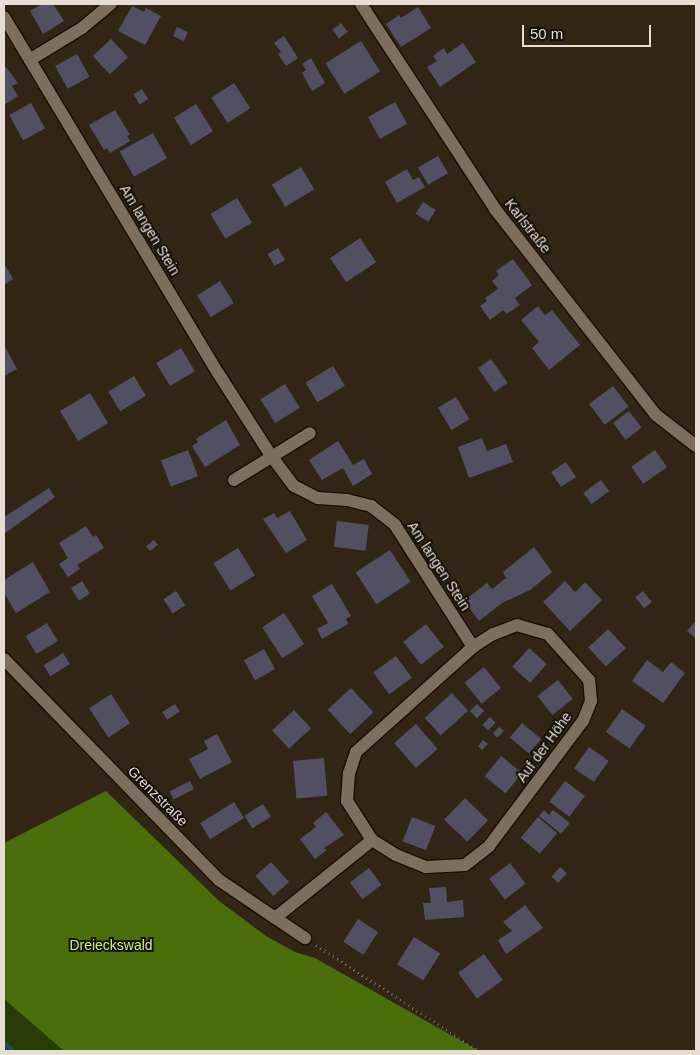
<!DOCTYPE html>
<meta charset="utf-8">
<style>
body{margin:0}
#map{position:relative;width:700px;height:1055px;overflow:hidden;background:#312616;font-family:Arial,sans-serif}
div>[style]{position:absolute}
.green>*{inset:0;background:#273b06}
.forest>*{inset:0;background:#4a6e09}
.stream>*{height:5px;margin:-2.5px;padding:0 2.5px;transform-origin:2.5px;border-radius:2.5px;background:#214b56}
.building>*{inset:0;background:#524f62;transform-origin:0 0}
.path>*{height:3px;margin-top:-1.5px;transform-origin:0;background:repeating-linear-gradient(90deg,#756b5d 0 1px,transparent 0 5px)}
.roads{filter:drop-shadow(1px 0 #190f02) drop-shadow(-1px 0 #190f02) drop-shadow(0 1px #190f02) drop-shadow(0 -1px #190f02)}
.minor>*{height:12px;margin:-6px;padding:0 6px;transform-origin:6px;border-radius:6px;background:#7c6f5d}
span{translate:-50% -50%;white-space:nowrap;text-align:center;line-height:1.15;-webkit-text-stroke:4px #151009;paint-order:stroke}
.street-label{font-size:14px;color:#e6ded4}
.park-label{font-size:14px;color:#c3f782}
.frame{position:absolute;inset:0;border:5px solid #e6ded4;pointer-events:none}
.scale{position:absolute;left:522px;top:25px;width:129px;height:22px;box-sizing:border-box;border:2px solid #e6ded4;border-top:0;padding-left:6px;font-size:15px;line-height:18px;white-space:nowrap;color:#e6ded4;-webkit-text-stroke:4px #151009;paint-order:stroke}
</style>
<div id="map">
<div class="green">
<i style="clip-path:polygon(4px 999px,64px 1051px,4px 1051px)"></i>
</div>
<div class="forest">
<i style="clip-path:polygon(106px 791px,219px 901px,266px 936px,295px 952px,315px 958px,479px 1051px,64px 1051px,4px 999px,4px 843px)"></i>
</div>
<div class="stream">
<i style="left:4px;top:1043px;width:12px;rotate:42deg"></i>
</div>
<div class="building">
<i style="clip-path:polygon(42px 4px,53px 4px,64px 21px,43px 34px,30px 11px)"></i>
<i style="clip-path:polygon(132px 6px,144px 12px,146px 8px,161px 16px,145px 45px,118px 31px)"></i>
<i style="clip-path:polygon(418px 7px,431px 28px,401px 47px,386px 24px,399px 15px,401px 18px)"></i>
<i style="left:341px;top:23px;width:11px;height:11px;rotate:52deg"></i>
<i style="left:177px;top:27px;width:12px;height:10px;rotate:24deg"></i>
<i style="clip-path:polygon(284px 36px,298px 58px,286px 66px,278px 54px,281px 52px,274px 43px)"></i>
<i style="left:111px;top:39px;width:25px;height:25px;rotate:47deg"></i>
<i style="left:361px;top:41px;width:36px;height:42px;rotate:58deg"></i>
<i style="clip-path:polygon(463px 43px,476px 62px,440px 87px,427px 67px,437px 61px,433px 56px,444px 48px,447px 54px)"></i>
<i style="left:77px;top:54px;width:26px;height:25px;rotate:61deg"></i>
<i style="clip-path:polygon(311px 58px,325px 83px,312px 91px,302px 73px,306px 70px,302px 64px)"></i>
<i style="clip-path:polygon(6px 67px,18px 83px,12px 86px,18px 96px,4px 105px,4px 68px)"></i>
<i style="left:234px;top:83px;width:30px;height:27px;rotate:57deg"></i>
<i style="left:142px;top:89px;width:12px;height:10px;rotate:59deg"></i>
<i style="left:395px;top:102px;width:25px;height:31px;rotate:61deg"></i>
<i style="left:31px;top:103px;width:29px;height:25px;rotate:61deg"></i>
<i style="left:196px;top:104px;width:32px;height:26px;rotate:58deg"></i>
<i style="clip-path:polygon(115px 110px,130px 135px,127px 136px,130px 141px,110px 153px,107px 148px,104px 150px,89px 125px)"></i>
<i style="left:153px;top:133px;width:29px;height:38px;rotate:61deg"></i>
<i style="left:438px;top:156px;width:20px;height:23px;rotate:60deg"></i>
<i style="left:301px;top:167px;width:26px;height:34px;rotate:59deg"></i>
<i style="clip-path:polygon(407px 169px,413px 180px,419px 177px,425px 187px,397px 203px,385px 182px)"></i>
<i style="left:237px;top:198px;width:29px;height:31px;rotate:59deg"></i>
<i style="left:423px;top:202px;width:15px;height:14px;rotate:32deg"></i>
<i style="left:360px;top:238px;width:29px;height:36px;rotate:56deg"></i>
<i style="left:278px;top:248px;width:14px;height:12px;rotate:60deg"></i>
<i style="clip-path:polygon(513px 259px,532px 285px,515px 298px,520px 305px,507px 314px,503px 310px,490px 320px,480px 306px,487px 301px,485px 298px,498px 289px,492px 281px,499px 275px,496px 271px)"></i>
<i style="clip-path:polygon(4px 263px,13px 279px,4px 285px)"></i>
<i style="left:220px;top:281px;width:26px;height:27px;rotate:58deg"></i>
<i style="clip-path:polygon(538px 306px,545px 315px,552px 310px,580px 345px,549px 370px,532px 348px,539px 342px,521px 320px)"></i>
<i style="clip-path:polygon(4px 345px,17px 369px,4px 376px)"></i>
<i style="left:181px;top:348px;width:27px;height:29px;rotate:59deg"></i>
<i style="left:491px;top:359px;width:29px;height:16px;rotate:55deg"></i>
<i style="left:333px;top:366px;width:23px;height:32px;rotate:59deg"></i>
<i style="left:134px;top:376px;width:23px;height:30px;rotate:59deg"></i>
<i style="left:285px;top:384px;width:28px;height:29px;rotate:58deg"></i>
<i style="left:613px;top:386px;width:26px;height:30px;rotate:53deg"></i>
<i style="left:90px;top:393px;width:35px;height:35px;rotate:59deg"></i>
<i style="left:456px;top:397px;width:26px;height:21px;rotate:59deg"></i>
<i style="left:629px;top:411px;width:21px;height:20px;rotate:53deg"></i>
<i style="clip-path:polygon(226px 420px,240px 445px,205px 467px,192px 446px,198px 442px,196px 439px)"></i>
<i style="clip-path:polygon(482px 438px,487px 451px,506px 444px,513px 462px,469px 478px,458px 447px)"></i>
<i style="clip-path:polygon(338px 441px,353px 465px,364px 459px,372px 474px,353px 486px,343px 468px,322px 480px,309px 460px)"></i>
<i style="left:188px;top:450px;width:28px;height:29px;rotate:69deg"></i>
<i style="left:655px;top:450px;width:21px;height:29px;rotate:55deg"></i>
<i style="left:566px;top:462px;width:18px;height:18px;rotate:56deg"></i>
<i style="left:601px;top:480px;width:14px;height:22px;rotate:54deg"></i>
<i style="clip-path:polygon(49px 488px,55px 497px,4px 534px,4px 517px)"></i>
<i style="clip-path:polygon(290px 511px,307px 540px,286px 553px,263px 519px,274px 513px,277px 518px)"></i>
<i style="left:337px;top:521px;width:32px;height:26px;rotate:7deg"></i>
<i style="clip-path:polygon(86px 526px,93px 537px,96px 535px,104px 548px,77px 565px,80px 569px,68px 577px,59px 564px,68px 558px,59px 543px)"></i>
<i style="left:154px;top:540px;width:6px;height:10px;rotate:51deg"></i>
<i style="clip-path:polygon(534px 547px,552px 572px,530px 590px,502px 603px,479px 621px,464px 601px,487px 583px,492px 589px,506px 578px,503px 572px)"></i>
<i style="left:238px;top:548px;width:32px;height:29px;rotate:58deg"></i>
<i style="left:390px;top:550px;width:38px;height:41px;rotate:57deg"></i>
<i style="clip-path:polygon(33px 562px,50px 592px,16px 613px,4px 593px,4px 580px)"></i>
<i style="left:82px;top:581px;width:15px;height:13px;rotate:58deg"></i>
<i style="clip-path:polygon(565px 581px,575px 592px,585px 582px,602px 600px,570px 631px,543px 602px)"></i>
<i style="clip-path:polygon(332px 584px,351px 616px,346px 619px,348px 624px,322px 639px,317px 629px,328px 623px,312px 596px)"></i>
<i style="left:176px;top:591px;width:17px;height:15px;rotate:57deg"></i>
<i style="left:643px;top:591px;width:14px;height:10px;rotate:51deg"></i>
<i style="left:284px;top:613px;width:37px;height:26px;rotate:57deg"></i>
<i style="clip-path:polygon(696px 621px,696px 639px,687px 631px)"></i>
<i style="left:47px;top:623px;width:21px;height:25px;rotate:59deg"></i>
<i style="left:426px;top:624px;width:29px;height:29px;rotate:52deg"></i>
<i style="left:608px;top:629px;width:26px;height:27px;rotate:47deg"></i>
<i style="left:529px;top:648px;width:24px;height:25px;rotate:42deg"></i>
<i style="left:264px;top:649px;width:23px;height:23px;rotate:61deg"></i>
<i style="left:63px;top:653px;width:13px;height:23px;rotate:58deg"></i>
<i style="left:396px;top:656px;width:27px;height:28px;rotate:54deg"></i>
<i style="clip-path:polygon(647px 660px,663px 672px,671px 662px,685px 673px,663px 703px,632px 681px)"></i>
<i style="left:484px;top:667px;width:27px;height:25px;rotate:51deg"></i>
<i style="left:558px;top:680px;width:24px;height:26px;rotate:52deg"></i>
<i style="left:351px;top:688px;width:33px;height:32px;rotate:47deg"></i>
<i style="left:452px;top:693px;width:24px;height:37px;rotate:48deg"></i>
<i style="left:111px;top:694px;width:35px;height:26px;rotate:57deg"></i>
<i style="left:175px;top:704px;width:9px;height:15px;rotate:58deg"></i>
<i style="left:477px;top:704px;width:10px;height:10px;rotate:45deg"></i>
<i style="left:622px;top:709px;width:29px;height:28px;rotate:35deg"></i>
<i style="left:294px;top:710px;width:25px;height:30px;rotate:47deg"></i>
<i style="left:490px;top:717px;width:8px;height:11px;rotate:45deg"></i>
<i style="left:522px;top:723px;width:25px;height:19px;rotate:40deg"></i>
<i style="left:416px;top:724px;width:33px;height:29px;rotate:49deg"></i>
<i style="clip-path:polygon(499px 727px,504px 731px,497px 738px,493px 733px)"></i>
<i style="clip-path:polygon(217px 734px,232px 762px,200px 779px,189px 759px,208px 749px,204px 741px)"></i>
<i style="clip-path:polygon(483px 740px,488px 744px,482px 750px,478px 746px)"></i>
<i style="left:589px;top:747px;width:24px;height:26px;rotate:35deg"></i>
<i style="left:501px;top:756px;width:27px;height:26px;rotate:39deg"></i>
<i style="left:324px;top:758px;width:38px;height:31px;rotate:85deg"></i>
<i style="left:190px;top:781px;width:9px;height:23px;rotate:63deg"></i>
<i style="left:565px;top:781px;width:25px;height:26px;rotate:37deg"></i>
<i style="left:465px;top:798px;width:32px;height:30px;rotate:44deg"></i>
<i style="left:234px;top:802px;width:19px;height:40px;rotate:58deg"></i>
<i style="left:263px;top:804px;width:15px;height:22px;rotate:58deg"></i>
<i style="clip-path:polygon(544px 810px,549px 815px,553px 810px,570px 823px,561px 834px,539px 816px)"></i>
<i style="clip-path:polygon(326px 812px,344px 835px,324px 848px,327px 850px,315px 859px,300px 839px,316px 827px,313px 823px)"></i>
<i style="left:412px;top:817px;width:25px;height:26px;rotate:21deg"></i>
<i style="left:538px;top:817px;width:25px;height:27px;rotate:40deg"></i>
<i style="left:271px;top:862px;width:27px;height:21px;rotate:48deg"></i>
<i style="left:510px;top:863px;width:26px;height:26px;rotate:53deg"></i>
<i style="left:560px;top:867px;width:9px;height:13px;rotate:41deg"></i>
<i style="left:369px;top:868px;width:21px;height:24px;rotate:53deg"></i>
<i style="clip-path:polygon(446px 887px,447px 902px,463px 900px,464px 917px,425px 920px,423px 903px,431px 903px,429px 888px)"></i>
<i style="clip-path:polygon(525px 905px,543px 928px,506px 954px,498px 940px,512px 931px,503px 922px)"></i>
<i style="left:358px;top:919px;width:24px;height:27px;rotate:33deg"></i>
<i style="left:414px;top:937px;width:31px;height:32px;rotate:32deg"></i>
<i style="left:484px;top:954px;width:32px;height:32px;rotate:54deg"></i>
</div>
<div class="path">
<i style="left:316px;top:945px;width:194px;rotate:33deg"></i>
</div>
<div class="roads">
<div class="minor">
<i style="left:361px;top:4px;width:245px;rotate:56.8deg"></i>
<i style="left:495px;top:209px;width:261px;rotate:52deg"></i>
<i style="left:656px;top:415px;width:51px;rotate:37.8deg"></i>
<i style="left:4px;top:17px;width:415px;rotate:59deg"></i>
<i style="left:218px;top:373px;width:100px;rotate:57.3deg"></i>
<i style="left:272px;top:457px;width:36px;rotate:53deg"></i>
<i style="left:294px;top:486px;width:27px;rotate:27deg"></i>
<i style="left:318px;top:498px;width:29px;rotate:4deg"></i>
<i style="left:347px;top:500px;width:25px;rotate:14deg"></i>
<i style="left:371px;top:506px;width:31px;rotate:38deg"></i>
<i style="left:395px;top:525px;width:145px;rotate:57.4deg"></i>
<i style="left:31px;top:59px;width:60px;rotate:-31.3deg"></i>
<i style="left:82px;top:28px;width:38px;rotate:-40deg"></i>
<i style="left:234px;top:480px;width:89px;rotate:-31.7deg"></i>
<i style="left:4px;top:659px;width:308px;rotate:45.8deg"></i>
<i style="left:219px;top:880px;width:104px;rotate:34deg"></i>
<i style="left:275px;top:918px;width:124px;rotate:-38.8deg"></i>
<i style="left:372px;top:840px;width:28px;rotate:32deg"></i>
<i style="left:396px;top:855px;width:32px;rotate:22deg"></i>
<i style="left:426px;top:867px;width:39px;rotate:-3deg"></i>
<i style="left:465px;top:865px;width:31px;rotate:-38deg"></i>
<i style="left:489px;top:846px;width:156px;rotate:-53.1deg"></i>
<i style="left:583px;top:721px;width:22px;rotate:-68deg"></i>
<i style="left:591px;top:701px;width:21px;rotate:-95deg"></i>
<i style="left:589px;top:680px;width:62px;rotate:-131.7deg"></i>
<i style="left:548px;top:634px;width:32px;rotate:-164deg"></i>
<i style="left:517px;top:625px;width:26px;rotate:159deg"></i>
<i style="left:493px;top:634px;width:24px;rotate:147deg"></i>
<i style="left:473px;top:647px;width:157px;rotate:138.1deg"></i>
<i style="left:356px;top:752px;width:22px;rotate:108deg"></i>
<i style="left:349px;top:773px;width:28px;rotate:94deg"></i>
<i style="left:347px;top:801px;width:46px;rotate:57.3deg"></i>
</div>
</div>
<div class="street-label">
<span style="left:528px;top:226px;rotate:52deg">Karlstraße</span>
<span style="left:150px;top:230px;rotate:59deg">Am langen Stein</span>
<span style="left:439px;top:566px;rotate:57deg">Am langen Stein</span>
<span style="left:544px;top:747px;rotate:-54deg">Auf der Höhe</span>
<span style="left:158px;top:796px;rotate:45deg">Grenzstraße</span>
</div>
<div class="park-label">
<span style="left:111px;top:945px">Dreieckswald</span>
</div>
<div class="frame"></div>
<div class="scale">50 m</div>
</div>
